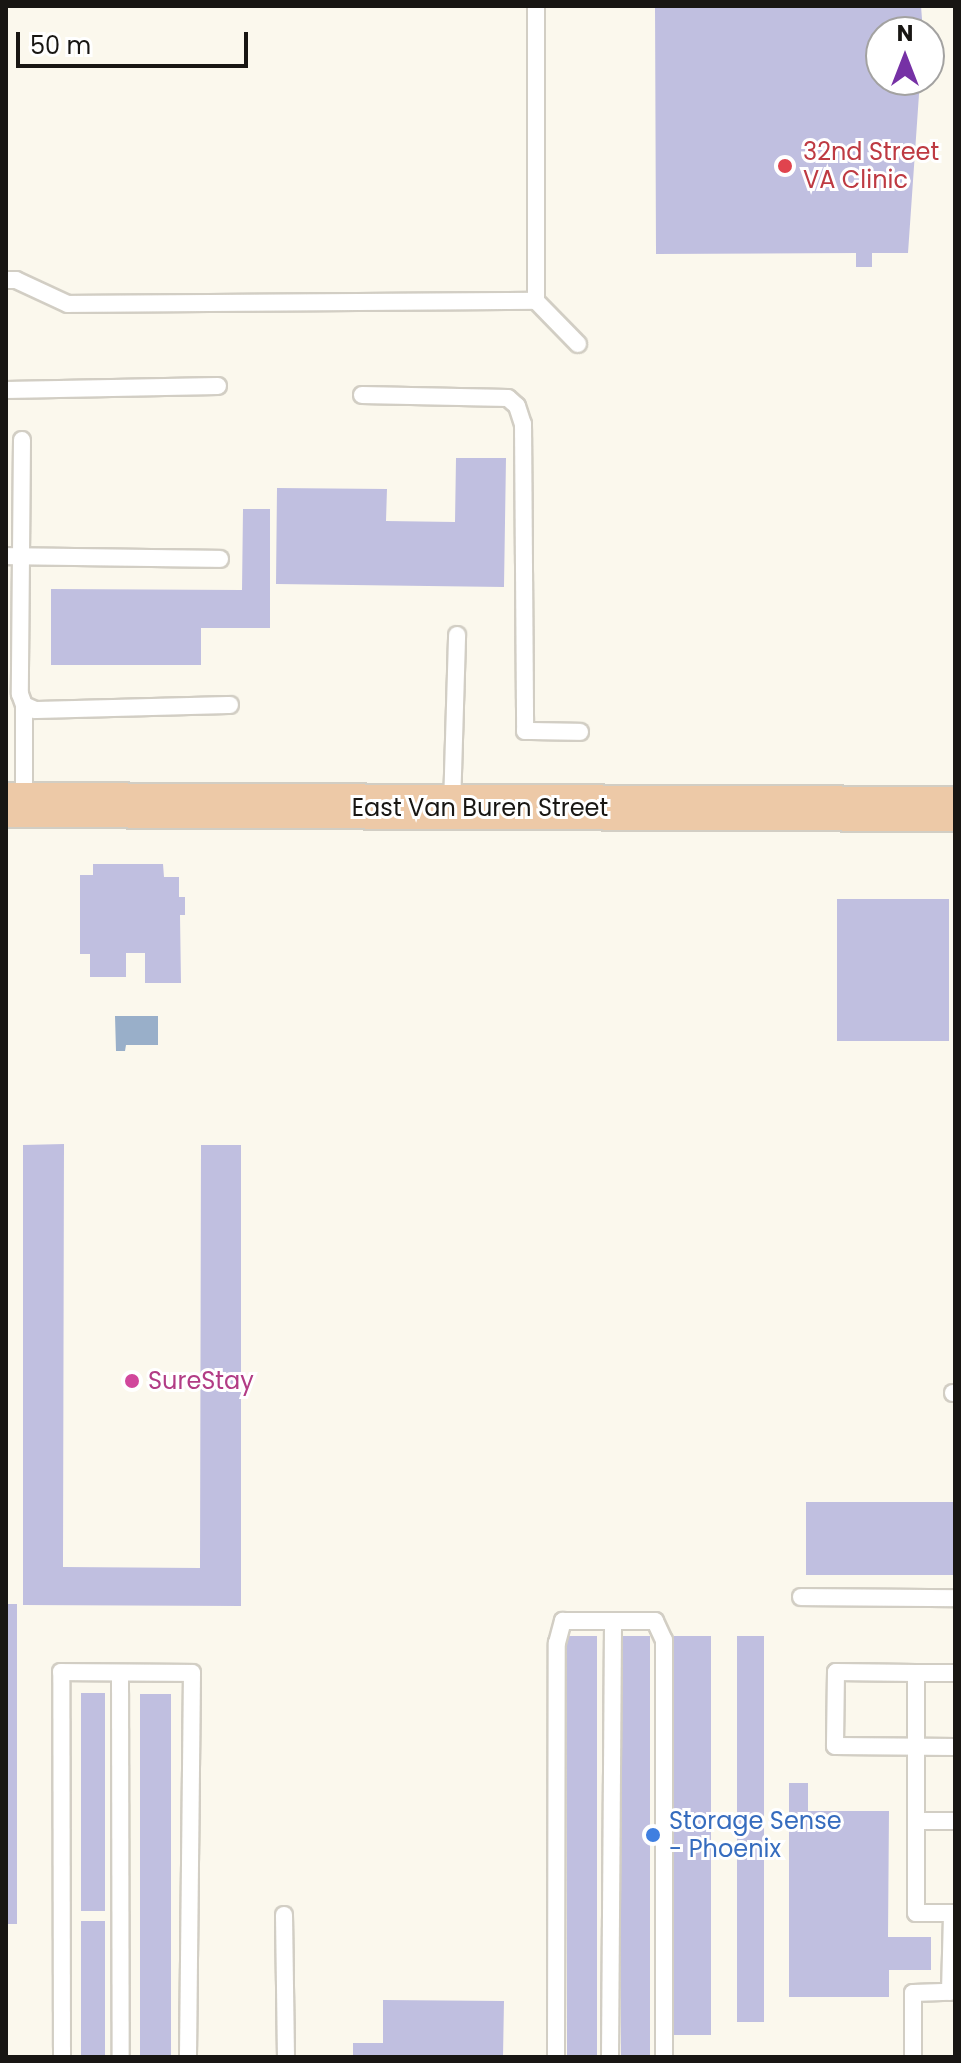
<!DOCTYPE html>
<style>
body{margin:0}
#map{position:relative;width:961px;height:2063px;overflow:hidden;background:#fbf8ed;font-family:Poppins,sans-serif}
div>[style]{position:absolute}
.water>*{inset:0;background:#99afc9}
.building>*{inset:0;background:#c0bfe0;transform-origin:0 0}
.roads{filter:drop-shadow(2px 0 #d2cec4) drop-shadow(-2px 0 #d2cec4) drop-shadow(0 2px #d2cec4) drop-shadow(0 -2px #d2cec4)}
.lane>*{height:16px;margin:-8px;padding:0 8px;transform-origin:8px;border-radius:8px;background:#fff}
.primary>*{height:44px;margin:-22px;padding:0 22px;transform-origin:22px;border-radius:22px;background:#edc9a7}
.dots>*{width:22px;height:22px;translate:-50% -50%;box-sizing:border-box;border:4px solid #fff;border-radius:50%}
span{translate:-50% -50%;white-space:nowrap;text-align:center;line-height:1.15;-webkit-text-stroke:6px #fff;paint-order:stroke}
.health-label{font-size:24px;color:#be3a42}
.left{translate:0 -50%;text-align:left}
.street-label{font-size:24px;color:#181613}
.hotel-label{font-size:24px;color:#b23c85}
.shop-label{font-size:24px;color:#366cbe}
.frame{position:absolute;inset:0;border:8px solid #181613;pointer-events:none}
.north{position:absolute;left:865px;top:16px;width:80px;height:80px;box-sizing:border-box;background:#fff;border:2px solid #a3a2a1;border-radius:50%;rotate:0deg;font-size:22px;font-weight:700;line-height:32px;text-align:center;color:#181613}
.north::after{content:'';display:block;margin:auto;width:28px;height:36px;background:#7631a5;clip-path:polygon(50% 0,100% 100%,50% 72%,0 100%)}
.scale{position:absolute;left:16px;top:32px;width:232px;height:36px;box-sizing:border-box;border:4px solid #181613;border-top:0;padding-left:10px;font-size:24px;line-height:28px;white-space:nowrap;color:#181613;-webkit-text-stroke:6px #fff;paint-order:stroke}
</style>
<div id="map">
<div class="water">
<i style="clip-path:polygon(115px 1016px,158px 1016px,158px 1045px,126px 1045px,125px 1051px,116px 1051px)"></i>
</div>
<div class="building">
<i style="clip-path:polygon(655px 6px,921px 6px,923px 32px,881px 32px,881px 80px,920px 80px,908px 253px,872px 253px,872px 267px,856px 267px,856px 253px,656px 254px)"></i>
<i style="clip-path:polygon(456px 458px,506px 458px,504px 587px,276px 584px,277px 488px,387px 489px,386px 521px,455px 522px)"></i>
<i style="clip-path:polygon(243px 509px,270px 509px,270px 628px,201px 628px,201px 665px,51px 665px,51px 589px,242px 590px)"></i>
<i style="clip-path:polygon(93px 864px,163px 864px,164px 877px,179px 877px,179px 897px,185px 897px,185px 915px,180px 915px,181px 983px,145px 983px,145px 953px,126px 953px,126px 977px,90px 977px,90px 954px,80px 954px,80px 875px,93px 875px)"></i>
<i style="left:837px;top:899px;width:112px;height:142px"></i>
<i style="clip-path:polygon(64px 1144px,63px 1567px,200px 1568px,201px 1145px,241px 1145px,241px 1606px,23px 1605px,23px 1145px)"></i>
<i style="left:806px;top:1502px;width:149px;height:73px"></i>
<i style="left:6px;top:1604px;width:11px;height:320px"></i>
<i style="left:567px;top:1636px;width:30px;height:421px"></i>
<i style="left:621px;top:1636px;width:29px;height:421px"></i>
<i style="left:674px;top:1636px;width:37px;height:399px"></i>
<i style="left:737px;top:1636px;width:27px;height:386px"></i>
<i style="left:81px;top:1693px;width:24px;height:218px"></i>
<i style="left:140px;top:1694px;width:31px;height:363px"></i>
<i style="clip-path:polygon(789px 1783px,808px 1783px,808px 1811px,889px 1811px,888px 1937px,931px 1937px,931px 1970px,889px 1970px,889px 1997px,789px 1997px)"></i>
<i style="left:81px;top:1921px;width:24px;height:136px"></i>
<i style="clip-path:polygon(383px 2000px,504px 2001px,503px 2057px,353px 2057px,353px 2043px,383px 2043px)"></i>
</div>
<div class="roads">
<div class="lane">
<i style="left:6px;top:280px;width:10px"></i>
<i style="left:16px;top:280px;width:57px;rotate:24.8deg"></i>
<i style="left:68px;top:304px;width:468px;rotate:-0.4deg"></i>
<i style="left:536px;top:301px;width:295px;rotate:-90deg"></i>
<i style="left:536px;top:301px;width:60px;rotate:45.7deg"></i>
<i style="left:6px;top:390px;width:212px;rotate:-1.1deg"></i>
<i style="left:362px;top:395px;width:146px;rotate:1.2deg"></i>
<i style="left:508px;top:398px;width:12px;rotate:42deg"></i>
<i style="left:517px;top:406px;width:19px;rotate:72deg"></i>
<i style="left:523px;top:424px;width:307px;rotate:89.6deg"></i>
<i style="left:525px;top:731px;width:55px;rotate:1deg"></i>
<i style="left:22px;top:440px;width:254px;rotate:90.5deg"></i>
<i style="left:20px;top:694px;width:12px;rotate:70deg"></i>
<i style="left:24px;top:705px;width:12px;rotate:24deg"></i>
<i style="left:35px;top:710px;width:195px;rotate:-1.5deg"></i>
<i style="left:6px;top:556px;width:214px;rotate:0.8deg"></i>
<i style="left:24px;top:705px;width:98px;rotate:90deg"></i>
<i style="left:452px;top:807px;width:172px;rotate:-88.3deg"></i>
<i style="left:953px;top:1393px;width:2px"></i>
<i style="left:801px;top:1597px;width:154px;rotate:0.4deg"></i>
<i style="left:120px;top:1673px;width:384px;rotate:89.9deg"></i>
<i style="left:916px;top:1673px;width:80px;rotate:-179.3deg"></i>
<i style="left:836px;top:1672px;width:74px;rotate:90.8deg"></i>
<i style="left:835px;top:1746px;width:120px;rotate:0.5deg"></i>
<i style="left:916px;top:1821px;width:148px;rotate:-90deg"></i>
<i style="left:916px;top:1673px;width:39px"></i>
<i style="left:284px;top:1915px;width:142px;rotate:89.2deg"></i>
<i style="left:62px;top:2057px;width:385px;rotate:-90.1deg"></i>
<i style="left:61px;top:1672px;width:131px;rotate:0.4deg"></i>
<i style="left:192px;top:1673px;width:384px;rotate:90.6deg"></i>
<i style="left:556px;top:2057px;width:414px;rotate:-89.9deg"></i>
<i style="left:557px;top:1643px;width:23px;rotate:-75deg"></i>
<i style="left:563px;top:1621px;width:92px"></i>
<i style="left:655px;top:1621px;width:21px;rotate:65deg"></i>
<i style="left:664px;top:1640px;width:417px;rotate:90deg"></i>
<i style="left:610px;top:2057px;width:436px;rotate:-89.6deg"></i>
<i style="left:913px;top:2057px;width:64px;rotate:-90deg"></i>
<i style="left:913px;top:1993px;width:37px;rotate:-2deg"></i>
<i style="left:950px;top:1992px;width:79px;rotate:-88.5deg"></i>
<i style="left:952px;top:1913px;width:36px;rotate:180deg"></i>
<i style="left:916px;top:1913px;width:92px;rotate:-90deg"></i>
<i style="left:916px;top:1821px;width:39px"></i>
</div>
<div class="primary">
<i style="left:6px;top:805px;width:949px;rotate:0.24deg"></i>
</div>
</div>
<div class="dots">
<i style="left:785px;top:166px;background:#e0444e"></i>
<i style="left:132px;top:1381px;background:#d1479c"></i>
<i style="left:653px;top:1835px;background:#3f7fe0"></i>
</div>
<div class="health-label">
<span class="left" style="left:803px;top:166px">32nd Street<br>VA Clinic</span>
</div>
<div class="street-label">
<span style="left:480px;top:808px">East Van Buren Street</span>
</div>
<div class="hotel-label">
<span class="left" style="left:148px;top:1381px">SureStay</span>
</div>
<div class="shop-label">
<span class="left" style="left:669px;top:1835px">Storage Sense<br>- Phoenix</span>
</div>
<div class="frame"></div>
<div class="north">N</div>
<div class="scale">50 m</div>
</div>
